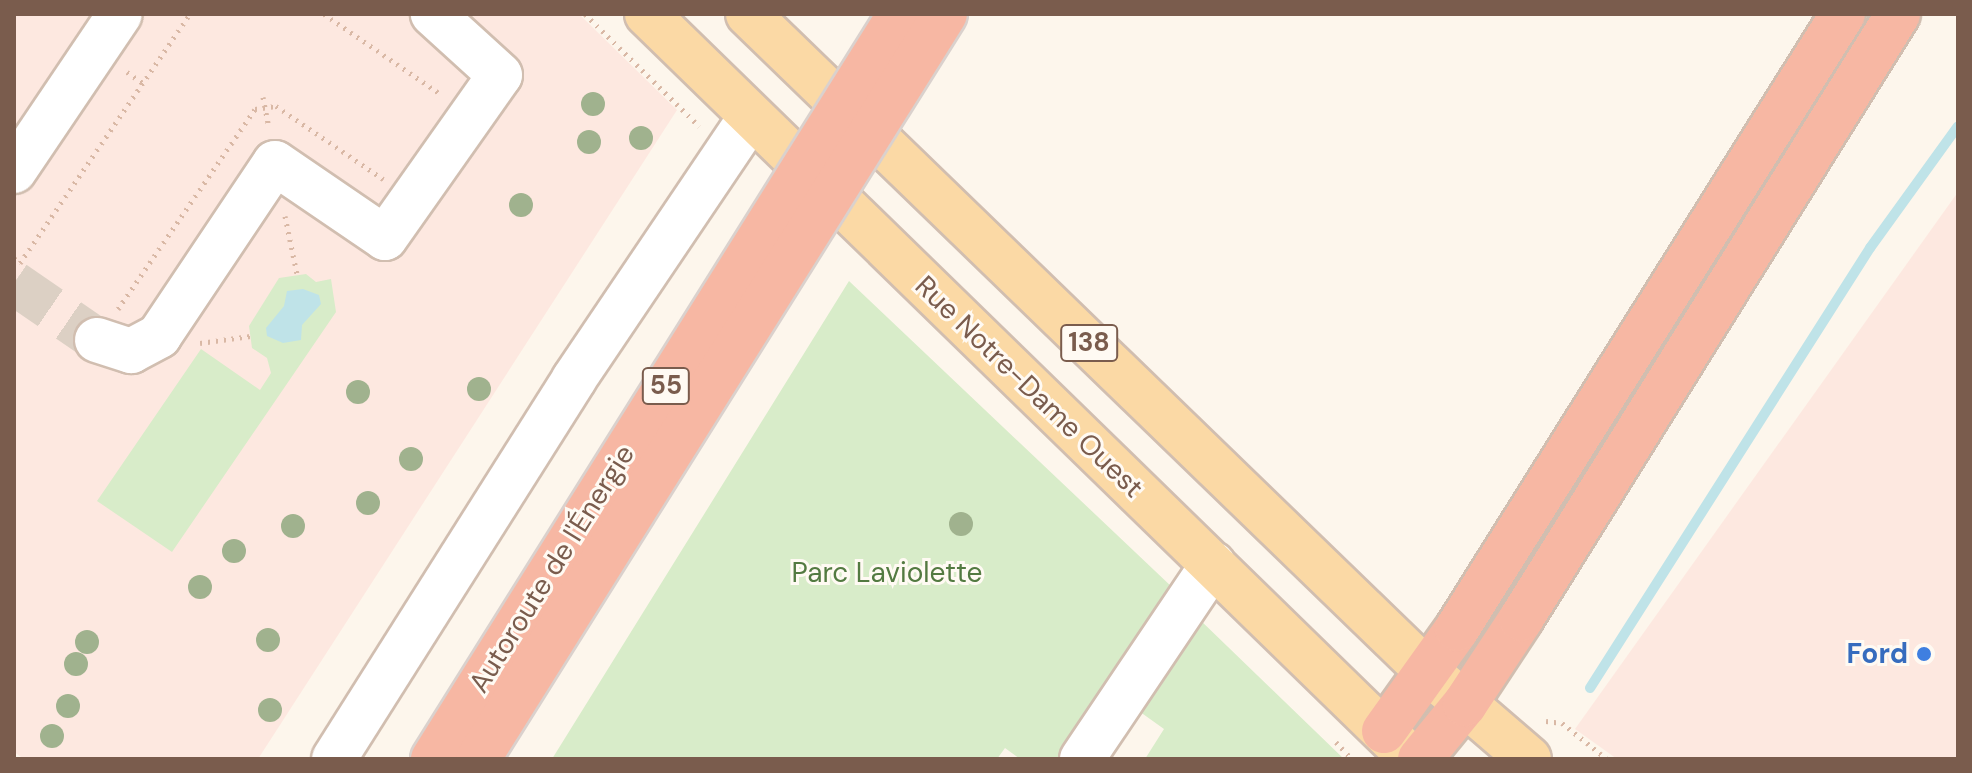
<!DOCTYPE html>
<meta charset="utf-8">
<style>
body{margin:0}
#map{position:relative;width:1972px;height:773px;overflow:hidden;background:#fdf6ec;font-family:"DM Sans",sans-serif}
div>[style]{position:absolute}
.commercial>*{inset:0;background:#fde8e0}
.green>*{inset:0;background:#d8ecc9}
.water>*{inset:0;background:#bfe3e8}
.stream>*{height:10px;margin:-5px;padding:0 5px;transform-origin:5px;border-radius:5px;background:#bfe3e8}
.minor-tunnel>*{height:44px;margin-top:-22px;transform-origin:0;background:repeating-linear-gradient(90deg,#dcd0c4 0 44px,transparent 0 66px)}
.path>*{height:5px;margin-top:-2.5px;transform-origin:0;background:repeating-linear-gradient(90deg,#d9b8a5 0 2px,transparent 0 8px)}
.roads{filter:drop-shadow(2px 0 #d1beb0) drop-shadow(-2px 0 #d1beb0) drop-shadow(0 2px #d1beb0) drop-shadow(0 -2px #d1beb0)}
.minor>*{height:44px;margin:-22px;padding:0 22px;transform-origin:22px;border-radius:22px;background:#fff}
.major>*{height:44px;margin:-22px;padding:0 22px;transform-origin:22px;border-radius:22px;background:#fbd9a5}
.highway>*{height:44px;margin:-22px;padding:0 22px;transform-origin:22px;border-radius:22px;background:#f7b7a3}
.bridges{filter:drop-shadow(2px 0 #dad1cd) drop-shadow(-2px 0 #dad1cd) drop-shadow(0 2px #dad1cd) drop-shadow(0 -2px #dad1cd)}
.highway-bridge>*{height:44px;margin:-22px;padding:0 22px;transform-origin:22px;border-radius:22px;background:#f7b7a3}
.trees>*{width:24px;height:24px;margin:-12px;border-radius:50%;background:#a0b28e}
.dots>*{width:22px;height:22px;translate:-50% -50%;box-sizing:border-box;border:4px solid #fffaf3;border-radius:50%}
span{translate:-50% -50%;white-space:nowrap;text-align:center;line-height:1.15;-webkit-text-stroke:6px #fffaf3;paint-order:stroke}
.shield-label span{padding:2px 6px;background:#fffaf3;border:2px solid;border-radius:6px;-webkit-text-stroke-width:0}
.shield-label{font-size:26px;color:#7a5c4d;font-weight:700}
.street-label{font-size:28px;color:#7a5c4d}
.park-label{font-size:28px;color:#537a41}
.shop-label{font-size:28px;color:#366cbe;font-weight:700}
.right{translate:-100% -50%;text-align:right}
.frame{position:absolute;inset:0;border:16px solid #7a5c4d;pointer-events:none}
</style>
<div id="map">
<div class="commercial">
<i style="clip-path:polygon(14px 14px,579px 14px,677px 110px,258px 759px,24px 759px,14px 752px)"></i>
<i style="clip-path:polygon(1958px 192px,1958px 759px,1617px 759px,1575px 729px)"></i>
</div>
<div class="green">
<i style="clip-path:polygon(306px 274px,316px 282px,331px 279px,336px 312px,172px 552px,97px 501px,201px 349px,260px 390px,271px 373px,267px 358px,252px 348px,249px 326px,279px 278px)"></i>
<i style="clip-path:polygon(849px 281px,1173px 588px,1065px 759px,1020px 759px,1005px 748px,997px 759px,552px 759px)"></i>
<i style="clip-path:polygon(1197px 617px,1344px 759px,1145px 759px,1164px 729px,1129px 704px)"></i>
</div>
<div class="water">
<i style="clip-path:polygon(303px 289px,319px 295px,321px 304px,302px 325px,301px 340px,283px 343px,267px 336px,266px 328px,284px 306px,287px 291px)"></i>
</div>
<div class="stream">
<i style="left:1590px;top:688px;width:522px;rotate:-57.53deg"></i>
<i style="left:1870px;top:248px;width:150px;rotate:-54.2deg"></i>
</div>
<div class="minor-tunnel">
<i style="left:14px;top:283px;width:101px;rotate:34.5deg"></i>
</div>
<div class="path">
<i style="left:324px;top:14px;width:143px;rotate:34.5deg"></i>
<i style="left:585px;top:14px;width:160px;rotate:44.5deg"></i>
<i style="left:127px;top:72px;width:19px;rotate:35deg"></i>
<i style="left:263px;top:97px;width:31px;rotate:79deg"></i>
<i style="left:285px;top:216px;width:59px;rotate:78.3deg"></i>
<i style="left:14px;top:258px;width:8px;rotate:40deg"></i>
<i style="left:20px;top:263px;width:301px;rotate:-55.7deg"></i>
<i style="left:118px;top:309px;width:242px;rotate:-55.6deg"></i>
<i style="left:255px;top:109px;width:21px;rotate:-8deg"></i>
<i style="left:276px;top:106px;width:130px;rotate:34.3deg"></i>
<i style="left:200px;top:343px;width:51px;rotate:-7.8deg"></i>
<i style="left:1546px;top:721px;width:16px;rotate:7deg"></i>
<i style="left:1562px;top:723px;width:58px;rotate:38.7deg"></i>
<i style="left:1336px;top:742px;width:23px;rotate:47deg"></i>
</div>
<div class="roads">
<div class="minor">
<i style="left:14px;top:171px;width:189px;rotate:-56deg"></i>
<i style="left:97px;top:340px;width:36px;rotate:18deg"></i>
<i style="left:131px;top:351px;width:32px;rotate:-28deg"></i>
<i style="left:159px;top:336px;width:208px;rotate:-56.2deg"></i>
<i style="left:275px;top:163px;width:133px;rotate:34.3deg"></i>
<i style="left:385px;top:238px;width:199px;rotate:-54.8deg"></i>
<i style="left:500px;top:75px;width:91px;rotate:-137.7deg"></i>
<i style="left:334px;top:759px;width:449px;rotate:-57.7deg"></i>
<i style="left:574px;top:379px;width:316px;rotate:-56deg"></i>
<i style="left:1082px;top:759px;width:235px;rotate:-56.1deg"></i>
</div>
<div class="major">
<i style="left:647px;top:14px;width:1068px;rotate:44.24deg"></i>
<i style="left:748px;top:14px;width:946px;rotate:44.06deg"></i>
<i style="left:1428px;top:672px;width:133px;rotate:40.7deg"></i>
</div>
<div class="highway">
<i style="left:1384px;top:731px;width:125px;rotate:-54.4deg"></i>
<i style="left:1457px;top:629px;width:726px;rotate:-57.89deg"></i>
<i style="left:1420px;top:759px;width:71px;rotate:-50.7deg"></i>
<i style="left:1465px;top:704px;width:102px;rotate:-56.6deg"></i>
<i style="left:1521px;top:619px;width:713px;rotate:-58.07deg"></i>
</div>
</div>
<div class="bridges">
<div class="highway-bridge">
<i style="left:433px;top:759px;width:879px;rotate:-57.92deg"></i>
<i style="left:478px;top:759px;width:879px;rotate:-57.92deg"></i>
</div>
</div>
<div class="trees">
<i style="left:593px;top:104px"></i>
<i style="left:641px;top:138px"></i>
<i style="left:589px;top:142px"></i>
<i style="left:521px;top:205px"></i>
<i style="left:479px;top:389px"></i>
<i style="left:358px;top:392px"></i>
<i style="left:411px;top:459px"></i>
<i style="left:368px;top:503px"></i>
<i style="left:961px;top:524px"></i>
<i style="left:293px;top:526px"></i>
<i style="left:234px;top:551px"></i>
<i style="left:200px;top:587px"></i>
<i style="left:268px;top:640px"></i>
<i style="left:87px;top:642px"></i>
<i style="left:76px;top:664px"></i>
<i style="left:68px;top:706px"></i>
<i style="left:270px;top:710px"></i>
<i style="left:52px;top:736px"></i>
</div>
<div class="dots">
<i style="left:1924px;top:654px;background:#3f7fe0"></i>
</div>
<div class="shield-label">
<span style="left:1089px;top:343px">138</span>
<span style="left:666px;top:386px">55</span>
</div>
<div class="street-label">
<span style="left:1029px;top:387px;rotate:44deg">Rue Notre-Dame Ouest</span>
<span style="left:552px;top:569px;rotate:-58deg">Autoroute de l'Énergie</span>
</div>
<div class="park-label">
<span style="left:887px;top:573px">Parc Laviolette</span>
</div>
<div class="shop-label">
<span class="right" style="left:1908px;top:654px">Ford</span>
</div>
<div class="frame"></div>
</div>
